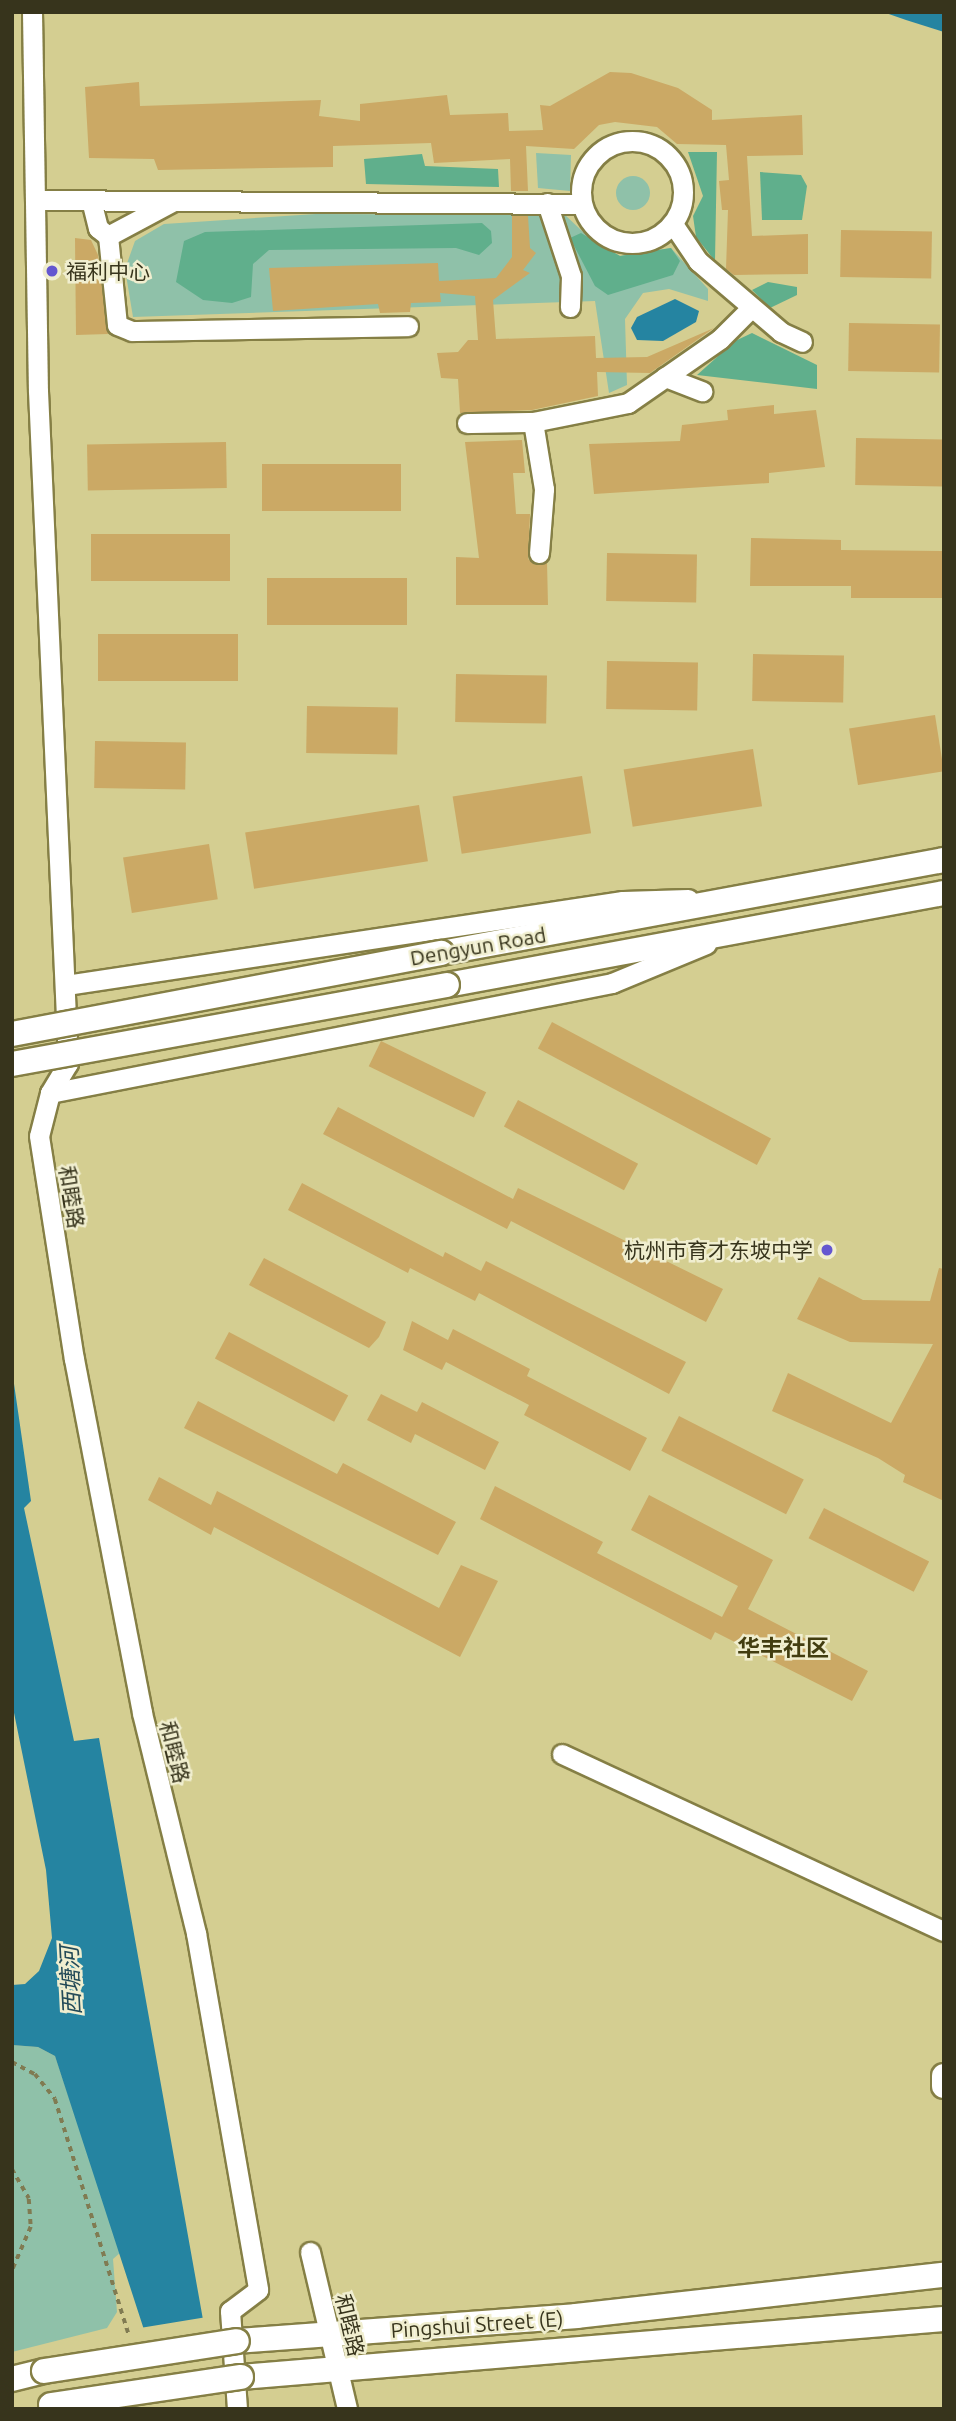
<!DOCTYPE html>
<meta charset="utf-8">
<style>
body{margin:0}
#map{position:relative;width:956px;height:2421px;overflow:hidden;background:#d4ce91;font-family:Ubuntu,"Noto Sans SC",sans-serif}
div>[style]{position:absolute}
.green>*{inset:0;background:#8fc1a9}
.round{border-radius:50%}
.forest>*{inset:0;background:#60af8c}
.water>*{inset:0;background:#2584a1}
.pier>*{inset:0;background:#d4ce91}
.building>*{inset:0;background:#cba965;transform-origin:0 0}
.path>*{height:3.5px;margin-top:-1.75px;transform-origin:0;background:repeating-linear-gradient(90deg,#807b52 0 5px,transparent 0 10px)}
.roads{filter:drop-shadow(2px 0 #857f45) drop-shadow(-2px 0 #857f45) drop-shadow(0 2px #857f45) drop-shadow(0 -2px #857f45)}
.minor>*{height:19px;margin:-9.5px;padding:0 9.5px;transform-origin:9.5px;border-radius:9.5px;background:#fff}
.minor>.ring{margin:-9.5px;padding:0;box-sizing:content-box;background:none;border:19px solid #fff;border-radius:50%}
.major>*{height:24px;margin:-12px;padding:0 12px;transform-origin:12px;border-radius:12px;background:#fff}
.bridges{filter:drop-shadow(2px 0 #857f45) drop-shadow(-2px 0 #857f45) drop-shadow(0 2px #857f45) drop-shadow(0 -2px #857f45)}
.major-bridge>*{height:24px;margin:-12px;padding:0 12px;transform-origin:12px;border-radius:12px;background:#fff}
.dots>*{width:19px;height:19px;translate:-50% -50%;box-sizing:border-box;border:4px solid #f0eecf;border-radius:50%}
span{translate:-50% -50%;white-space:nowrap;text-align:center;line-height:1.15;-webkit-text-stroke:5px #f0eecf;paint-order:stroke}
.poi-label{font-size:21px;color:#37341c}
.left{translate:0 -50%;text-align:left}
.right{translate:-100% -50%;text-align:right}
.street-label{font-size:21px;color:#37341c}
.neighbourhood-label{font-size:23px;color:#423d10;font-weight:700}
.water-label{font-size:23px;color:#234a58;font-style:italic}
.frame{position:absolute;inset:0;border:14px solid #37341c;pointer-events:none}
</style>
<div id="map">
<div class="green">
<i style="clip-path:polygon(536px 153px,571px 155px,570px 191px,538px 188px)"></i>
<i class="round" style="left:616px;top:176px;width:34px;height:34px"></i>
<i style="clip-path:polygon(316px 214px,565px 215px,596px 244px,620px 256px,671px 248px,708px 289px,708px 301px,669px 289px,643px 293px,625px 319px,627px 385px,609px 393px,595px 301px,133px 317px,125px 269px,135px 241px,164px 224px)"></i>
<i style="clip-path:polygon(12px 2045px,38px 2047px,55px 2056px,121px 2252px,113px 2259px,117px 2312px,107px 2328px,12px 2352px)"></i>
</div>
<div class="forest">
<i style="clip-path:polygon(688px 152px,717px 152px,715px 261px,696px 237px,693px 216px,703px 196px)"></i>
<i style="clip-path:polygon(422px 154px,425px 166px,498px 169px,499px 187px,366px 184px,364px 159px)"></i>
<i style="clip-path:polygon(760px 172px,801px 175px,807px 186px,802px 220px,762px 220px)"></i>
<i style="clip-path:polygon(482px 223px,491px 231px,492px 243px,479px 255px,456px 248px,269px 250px,253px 264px,251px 297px,232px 303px,203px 300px,176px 282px,184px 241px,205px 232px)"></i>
<i style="clip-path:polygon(581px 233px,620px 256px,671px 248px,680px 261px,673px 275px,608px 295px,595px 286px,570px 238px)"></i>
<i style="clip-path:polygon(768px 282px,797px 287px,797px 295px,770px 308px,752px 290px)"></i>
<i style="clip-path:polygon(752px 333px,817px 365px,817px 389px,697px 375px,735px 341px)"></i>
</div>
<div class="water">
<i style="clip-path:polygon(883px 12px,944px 12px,944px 32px,906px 20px)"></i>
<i style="clip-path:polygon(675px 299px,699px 311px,696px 322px,663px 341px,637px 340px,631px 328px,637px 317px)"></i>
<i style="clip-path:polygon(12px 1370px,31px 1501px,24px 1508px,74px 1741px,99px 1738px,212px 2370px,160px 2379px,55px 2056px,38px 2047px,12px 2045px,12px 1985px,25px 1984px,39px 1971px,52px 1938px,46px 1870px,12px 1703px)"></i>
</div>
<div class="pier">
<i style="clip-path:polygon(207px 2317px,221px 2409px,154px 2409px,156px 2380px,140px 2328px)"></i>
</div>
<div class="building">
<i style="clip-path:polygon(610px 72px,631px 73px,678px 88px,712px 110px,712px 120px,802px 115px,803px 155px,747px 156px,752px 236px,808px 234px,808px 274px,734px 275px,726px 269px,728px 210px,722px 210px,719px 181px,729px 180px,726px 145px,677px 144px,657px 127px,615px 122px,599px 125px,574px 149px,526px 146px,528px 191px,511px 191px,510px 159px,434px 163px,431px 143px,333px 146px,333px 167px,158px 170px,154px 159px,89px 158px,85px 87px,139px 82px,140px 106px,321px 100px,319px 116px,360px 121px,360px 104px,447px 95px,450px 115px,508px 113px,509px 131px,543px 130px,540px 105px,550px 106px)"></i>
<i style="clip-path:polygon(512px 216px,528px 216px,530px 248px,536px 253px,523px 270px,530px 273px,493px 300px,496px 339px,595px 336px,596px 358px,647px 357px,714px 328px,650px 373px,597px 372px,598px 396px,532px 410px,460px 413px,458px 379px,441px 378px,437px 353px,458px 352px,468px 340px,478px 340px,475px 296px,440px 293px,441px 302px,411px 303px,410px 312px,380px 313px,378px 304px,273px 311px,269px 268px,438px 263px,439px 281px,496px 278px,512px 257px)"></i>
<i style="left:841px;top:230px;width:91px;height:47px;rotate:1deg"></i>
<i style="clip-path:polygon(75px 238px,91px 240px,98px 255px,108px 334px,76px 335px)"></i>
<i style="left:849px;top:323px;width:91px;height:48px;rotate:1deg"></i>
<i style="clip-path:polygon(774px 405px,774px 414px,816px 410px,825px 467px,769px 473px,769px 483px,594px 494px,589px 444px,680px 441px,682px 425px,728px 420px,727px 410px)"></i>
<i style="left:856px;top:438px;width:88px;height:47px;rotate:1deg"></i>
<i style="clip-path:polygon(522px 440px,525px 473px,513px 473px,516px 514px,530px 514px,528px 559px,537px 565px,547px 562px,548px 605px,456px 605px,456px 557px,479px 558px,465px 442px)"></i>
<i style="left:226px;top:442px;width:46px;height:139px;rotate:89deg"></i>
<i style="left:262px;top:464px;width:139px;height:47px"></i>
<i style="left:91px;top:534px;width:139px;height:47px"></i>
<i style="clip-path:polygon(751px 538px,841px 540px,841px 550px,942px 551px,942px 598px,851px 598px,851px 586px,750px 586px)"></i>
<i style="left:607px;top:553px;width:90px;height:48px;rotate:1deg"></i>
<i style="left:267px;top:578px;width:140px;height:47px"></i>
<i style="left:98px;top:634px;width:140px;height:47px"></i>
<i style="left:753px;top:654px;width:91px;height:47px;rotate:1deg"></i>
<i style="left:607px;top:661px;width:91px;height:48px;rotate:1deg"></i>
<i style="left:456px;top:674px;width:91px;height:48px;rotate:1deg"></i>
<i style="left:307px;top:706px;width:91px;height:47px;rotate:1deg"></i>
<i style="left:935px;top:715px;width:57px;height:87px;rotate:81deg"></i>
<i style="left:95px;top:741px;width:91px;height:47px;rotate:1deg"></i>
<i style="left:753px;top:749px;width:58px;height:131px;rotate:81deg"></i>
<i style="left:582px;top:776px;width:58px;height:131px;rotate:81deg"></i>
<i style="left:419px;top:805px;width:57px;height:176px;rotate:81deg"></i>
<i style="left:209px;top:844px;width:56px;height:87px;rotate:81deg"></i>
<i style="left:552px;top:1022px;width:248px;height:30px;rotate:28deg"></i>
<i style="left:381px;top:1041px;width:117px;height:28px;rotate:26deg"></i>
<i style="left:518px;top:1100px;width:136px;height:30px;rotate:28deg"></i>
<i style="clip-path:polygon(338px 1107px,513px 1199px,518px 1188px,723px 1289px,706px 1322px,511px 1221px,507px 1229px,323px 1134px)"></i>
<i style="clip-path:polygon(302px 1183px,443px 1257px,445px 1252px,481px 1271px,486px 1261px,686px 1362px,669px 1394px,479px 1293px,475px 1301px,410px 1268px,408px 1273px,288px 1210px)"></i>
<i style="clip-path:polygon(264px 1258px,386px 1322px,379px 1337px,369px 1348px,249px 1285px)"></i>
<i style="clip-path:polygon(939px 1268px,944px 1269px,944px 1501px,903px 1482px,905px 1475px,878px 1458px,772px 1411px,788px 1373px,891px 1423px,933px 1344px,850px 1342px,797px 1319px,819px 1277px,863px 1300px,930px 1301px)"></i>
<i style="clip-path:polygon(412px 1321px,448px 1340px,453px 1329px,530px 1369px,527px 1376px,647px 1438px,630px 1471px,524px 1415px,529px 1405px,446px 1362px,442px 1370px,403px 1350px)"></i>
<i style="left:229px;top:1332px;width:135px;height:30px;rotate:28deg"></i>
<i style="clip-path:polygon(381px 1394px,417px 1412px,422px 1402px,499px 1442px,485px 1470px,415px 1434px,411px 1443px,367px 1420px)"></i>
<i style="clip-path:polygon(198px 1401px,337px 1474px,343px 1463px,456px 1522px,438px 1555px,184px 1428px)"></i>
<i style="left:679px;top:1416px;width:140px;height:39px;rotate:27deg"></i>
<i style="clip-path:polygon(159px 1477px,211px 1505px,217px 1491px,439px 1608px,461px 1565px,498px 1581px,460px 1657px,214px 1527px,211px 1535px,148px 1500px)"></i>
<i style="clip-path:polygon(495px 1486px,603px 1542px,597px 1553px,722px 1617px,738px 1586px,631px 1530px,649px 1495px,773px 1560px,748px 1609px,868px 1671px,852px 1701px,715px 1632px,711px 1640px,480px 1519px)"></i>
<i style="left:824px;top:1508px;width:118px;height:34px;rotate:27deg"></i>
</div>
<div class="path">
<i style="left:12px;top:2062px;width:26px;rotate:28deg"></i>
<i style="left:35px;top:2074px;width:32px;rotate:51deg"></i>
<i style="left:55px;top:2099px;width:247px;rotate:72.6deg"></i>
<i style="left:12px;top:2169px;width:34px;rotate:60deg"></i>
<i style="left:29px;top:2199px;width:28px;rotate:86deg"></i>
<i style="left:31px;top:2227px;width:48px;rotate:113.4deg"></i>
</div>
<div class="roads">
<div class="minor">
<i style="left:32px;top:12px;width:379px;rotate:89.1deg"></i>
<i style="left:38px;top:391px;width:673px;rotate:87.44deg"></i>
<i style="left:68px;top:1063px;width:35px;rotate:121deg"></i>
<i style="left:50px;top:1093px;width:44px;rotate:104.3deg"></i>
<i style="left:39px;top:1136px;width:226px;rotate:81.1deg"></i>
<i style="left:74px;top:1359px;width:360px;rotate:79.1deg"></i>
<i style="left:142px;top:1713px;width:227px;rotate:76.2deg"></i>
<i style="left:196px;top:1933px;width:362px;rotate:80.1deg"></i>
<i style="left:258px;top:2290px;width:35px;rotate:143deg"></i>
<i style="left:230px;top:2311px;width:98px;rotate:85.9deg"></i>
<i class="ring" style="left:581px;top:141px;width:83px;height:83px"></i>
<i style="left:35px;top:200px;width:547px;rotate:0.42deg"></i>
<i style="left:91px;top:200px;width:29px;rotate:76deg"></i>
<i style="left:98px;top:228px;width:13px;rotate:39deg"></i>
<i style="left:108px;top:236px;width:89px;rotate:84.2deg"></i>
<i style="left:117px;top:325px;width:16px;rotate:22deg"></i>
<i style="left:132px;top:331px;width:276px;rotate:-1deg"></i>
<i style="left:547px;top:203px;width:77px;rotate:71.8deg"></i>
<i style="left:571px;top:276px;width:31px;rotate:92deg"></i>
<i style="left:673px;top:224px;width:45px;rotate:56deg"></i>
<i style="left:698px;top:261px;width:109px;rotate:40.5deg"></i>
<i style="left:781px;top:332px;width:23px;rotate:25deg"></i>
<i style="left:108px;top:236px;width:72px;rotate:-28deg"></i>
<i style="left:665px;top:377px;width:40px;rotate:21deg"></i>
<i style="left:467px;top:423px;width:66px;rotate:-0.9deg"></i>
<i style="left:539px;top:553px;width:64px;rotate:-85.5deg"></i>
<i style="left:544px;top:489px;width:68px;rotate:-99.3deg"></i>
<i style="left:533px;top:422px;width:97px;rotate:-11.3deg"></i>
<i style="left:628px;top:403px;width:112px;rotate:-34.8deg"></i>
<i style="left:720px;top:339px;width:44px;rotate:-45deg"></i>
<i style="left:66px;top:985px;width:563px;rotate:-8.58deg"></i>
<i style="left:623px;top:901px;width:65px;rotate:-1.8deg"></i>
<i style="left:50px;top:1093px;width:573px;rotate:-11.07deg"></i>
<i style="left:612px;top:983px;width:102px;rotate:-22.5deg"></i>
<i style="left:562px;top:1754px;width:421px;rotate:24.9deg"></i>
<i style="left:310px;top:2252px;width:161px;rotate:76.7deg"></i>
</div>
<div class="major">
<i style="left:441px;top:953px;width:512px;rotate:-10.48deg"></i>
<i style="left:447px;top:985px;width:505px;rotate:-10.49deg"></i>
<i style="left:944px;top:2076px;width:10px;rotate:90deg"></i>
<i style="left:237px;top:2341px;width:340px;rotate:-4.2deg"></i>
<i style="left:576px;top:2316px;width:370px;rotate:-6.4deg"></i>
<i style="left:241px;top:2377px;width:705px;rotate:-4.72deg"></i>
<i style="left:12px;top:2379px;width:33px;rotate:-14deg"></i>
</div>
</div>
<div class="bridges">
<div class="major-bridge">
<i style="left:12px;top:1034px;width:437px;rotate:-10.7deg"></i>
<i style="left:12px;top:1064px;width:442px;rotate:-10.3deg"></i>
<i style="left:44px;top:2371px;width:195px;rotate:-8.8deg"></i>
<i style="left:51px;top:2405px;width:192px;rotate:-8.4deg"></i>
</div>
</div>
<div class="dots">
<i style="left:52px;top:271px;background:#6457d0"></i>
<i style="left:827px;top:1250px;background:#6457d0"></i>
</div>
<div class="poi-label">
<span class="left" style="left:66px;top:271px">福利中心</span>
<span class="right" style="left:813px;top:1250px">杭州市育才东坡中学</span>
</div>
<div class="street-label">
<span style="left:478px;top:946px;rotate:-10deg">Dengyun Road</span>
<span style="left:72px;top:1197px;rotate:81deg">和睦路</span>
<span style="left:175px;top:1752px;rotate:76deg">和睦路</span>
<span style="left:477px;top:2324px;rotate:-4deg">Pingshui Street (E)</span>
<span style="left:350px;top:2325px;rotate:77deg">和睦路</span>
</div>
<div class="neighbourhood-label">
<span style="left:783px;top:1648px">华丰社区</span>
</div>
<div class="water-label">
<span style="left:71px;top:1981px;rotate:-93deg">西塘河</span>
</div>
<div class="frame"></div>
</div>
